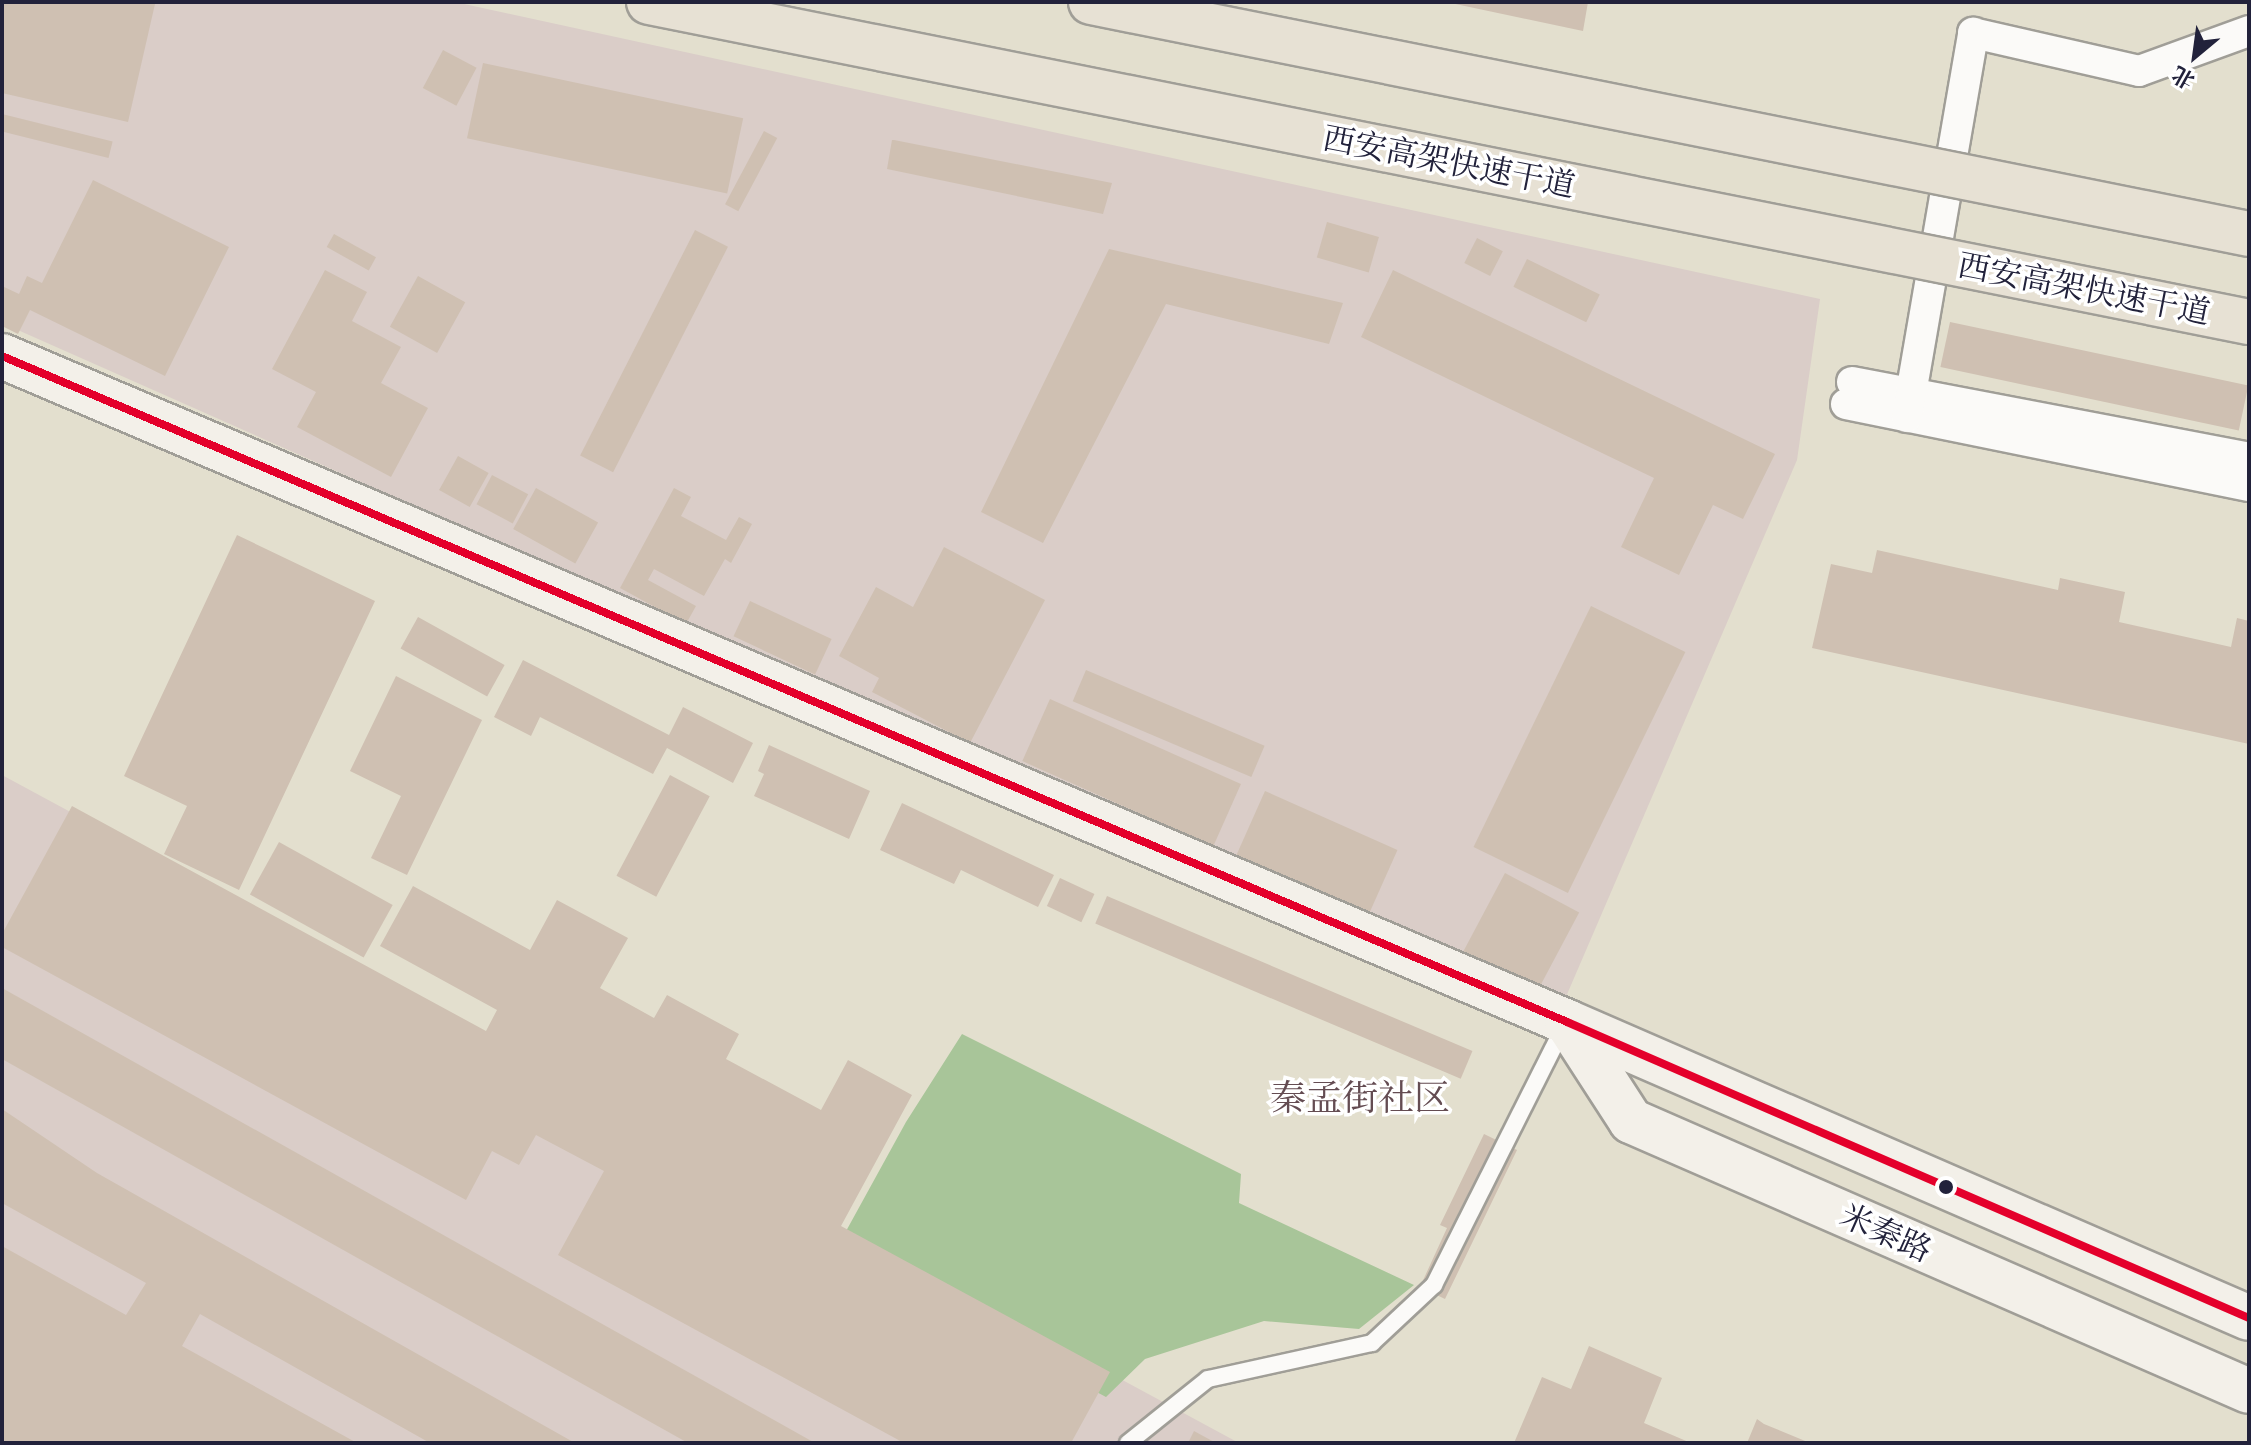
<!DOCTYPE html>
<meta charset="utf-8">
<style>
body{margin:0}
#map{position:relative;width:2251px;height:1445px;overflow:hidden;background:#e3dfce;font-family:Alegreya,"Noto Serif SC",serif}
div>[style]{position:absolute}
.industrial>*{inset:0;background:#dacdc8}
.forest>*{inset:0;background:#a8c599}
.building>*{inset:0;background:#cfc0b2;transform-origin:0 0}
.roads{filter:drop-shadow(2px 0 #a09e97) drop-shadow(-2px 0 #a09e97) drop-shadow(0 2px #a09e97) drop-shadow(0 -2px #a09e97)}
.lane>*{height:16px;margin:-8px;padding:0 8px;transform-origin:8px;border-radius:8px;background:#fbfaf8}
.street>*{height:30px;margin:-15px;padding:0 15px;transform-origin:15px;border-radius:15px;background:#fbfaf8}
.secondary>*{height:44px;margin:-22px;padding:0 22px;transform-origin:22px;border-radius:22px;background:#f3f0e9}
.bridges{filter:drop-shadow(2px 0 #a09e97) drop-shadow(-2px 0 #a09e97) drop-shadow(0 2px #a09e97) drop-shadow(0 -2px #a09e97)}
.highway-bridge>*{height:44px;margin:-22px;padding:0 22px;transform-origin:22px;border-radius:22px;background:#e7e1d4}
.bus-1>*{height:8px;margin:-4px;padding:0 4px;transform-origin:4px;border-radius:4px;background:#e4002b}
.dots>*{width:22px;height:22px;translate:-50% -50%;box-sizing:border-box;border:4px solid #fff;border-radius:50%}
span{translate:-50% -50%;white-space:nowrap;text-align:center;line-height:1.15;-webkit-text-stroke:7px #fff;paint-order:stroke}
.street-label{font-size:32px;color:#22223b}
.quarter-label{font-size:36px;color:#644c52}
.frame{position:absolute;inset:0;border:4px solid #22223b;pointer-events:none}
.north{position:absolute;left:2155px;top:16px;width:80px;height:80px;-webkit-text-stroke:6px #fff;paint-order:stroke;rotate:209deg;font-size:22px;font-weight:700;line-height:32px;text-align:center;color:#22223b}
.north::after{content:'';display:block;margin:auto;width:28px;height:36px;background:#22223b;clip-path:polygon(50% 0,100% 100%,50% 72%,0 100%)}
</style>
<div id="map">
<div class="industrial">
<i style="clip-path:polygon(2px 2px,455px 2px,1820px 299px,1797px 460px,1559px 1013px,2px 323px)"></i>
<i style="clip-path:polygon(2px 775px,1239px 1443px,2px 1443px)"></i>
</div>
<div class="forest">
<i style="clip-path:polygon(962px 1034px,1241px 1174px,1239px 1203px,1414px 1285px,1359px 1329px,1264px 1321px,1145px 1359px,1106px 1397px,834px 1253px,906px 1122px)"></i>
</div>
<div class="building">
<i style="clip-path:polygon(2px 2px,155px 4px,128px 122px,2px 93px)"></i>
<i style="clip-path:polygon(1446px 2px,1588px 2px,1583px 31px)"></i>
<i style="left:443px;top:50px;width:38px;height:43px;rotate:28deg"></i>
<i style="left:483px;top:63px;width:266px;height:77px;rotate:12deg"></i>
<i style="left:2px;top:114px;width:114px;height:17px;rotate:14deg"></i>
<i style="left:764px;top:131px;width:15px;height:83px;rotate:28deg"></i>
<i style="clip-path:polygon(892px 140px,894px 140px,1112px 183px,1103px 214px,887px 169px)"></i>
<i style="clip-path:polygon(93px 180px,229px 247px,165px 376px,30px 310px,18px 334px,2px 326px,2px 286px,19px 294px,27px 276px,42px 283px)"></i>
<i style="left:1327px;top:222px;width:54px;height:37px;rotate:16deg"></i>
<i style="left:695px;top:230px;width:37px;height:253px;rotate:27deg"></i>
<i style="left:334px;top:234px;width:48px;height:15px;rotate:29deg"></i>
<i style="left:1477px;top:238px;width:29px;height:28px;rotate:27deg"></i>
<i style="clip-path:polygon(1109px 249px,1343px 303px,1329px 344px,1166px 304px,1043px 543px,981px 512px)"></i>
<i style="left:1527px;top:259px;width:81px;height:31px;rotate:26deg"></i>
<i style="clip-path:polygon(325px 270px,367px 292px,352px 321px,401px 347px,381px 383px,428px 408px,391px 477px,297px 427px,316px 392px,272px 369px)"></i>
<i style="clip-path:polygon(1393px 270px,1775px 454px,1743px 519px,1713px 505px,1679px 575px,1621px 547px,1654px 478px,1361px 337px)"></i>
<i style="left:418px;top:276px;width:54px;height:58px;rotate:29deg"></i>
<i style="left:1950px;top:322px;width:305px;height:46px;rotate:12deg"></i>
<i style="left:458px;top:456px;width:35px;height:39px;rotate:29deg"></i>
<i style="left:492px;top:475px;width:41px;height:33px;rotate:28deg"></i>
<i style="left:536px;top:488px;width:71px;height:47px;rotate:29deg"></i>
<i style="clip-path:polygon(674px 488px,691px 497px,681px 516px,726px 540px,739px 517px,752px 524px,731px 563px,725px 559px,704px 596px,654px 569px,648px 580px,696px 606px,686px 624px,620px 588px)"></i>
<i style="clip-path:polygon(237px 535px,375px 601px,239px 890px,164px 854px,187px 806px,124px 776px)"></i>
<i style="clip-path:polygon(944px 547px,1045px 600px,970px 743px,872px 692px,879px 678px,839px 656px,876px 587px,913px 607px)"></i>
<i style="clip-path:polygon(1877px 550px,2058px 590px,2060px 578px,2125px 592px,2119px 622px,2231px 647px,2237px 618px,2249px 621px,2249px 744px,1812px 648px,1831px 564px,1872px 573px)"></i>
<i style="left:750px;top:601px;width:90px;height:39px;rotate:25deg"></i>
<i style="left:1591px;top:606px;width:105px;height:268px;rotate:26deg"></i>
<i style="left:418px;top:617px;width:99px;height:36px;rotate:29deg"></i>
<i style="clip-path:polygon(523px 660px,669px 735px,683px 707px,753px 743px,733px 783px,667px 748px,653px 774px,540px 717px,531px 736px,494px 717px)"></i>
<i style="left:1086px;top:670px;width:194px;height:34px;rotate:23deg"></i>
<i style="clip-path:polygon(396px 676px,482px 720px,407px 875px,371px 858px,401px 796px,350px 771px)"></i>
<i style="left:1050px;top:699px;width:209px;height:68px;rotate:24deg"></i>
<i style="clip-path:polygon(769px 745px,870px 791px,849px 839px,754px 796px,764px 774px,758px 771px)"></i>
<i style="left:670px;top:775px;width:45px;height:114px;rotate:28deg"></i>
<i style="left:1265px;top:791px;width:145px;height:71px;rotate:24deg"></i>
<i style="clip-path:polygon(902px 803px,1054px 875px,1038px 907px,961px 870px,954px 884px,880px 850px)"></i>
<i style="clip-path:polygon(72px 806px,486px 1031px,497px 1010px,380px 946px,413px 886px,530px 950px,557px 900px,628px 938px,600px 988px,654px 1018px,667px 995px,739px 1034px,726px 1059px,821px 1110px,848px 1060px,912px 1095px,841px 1226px,1110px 1372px,1071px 1443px,904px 1443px,558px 1255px,604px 1171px,536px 1135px,519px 1165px,492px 1151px,466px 1200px,2px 947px,2px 934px)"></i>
<i style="left:279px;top:842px;width:130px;height:60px;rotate:29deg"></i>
<i style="left:1505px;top:873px;width:84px;height:90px;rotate:28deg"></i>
<i style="left:1060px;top:878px;width:38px;height:31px;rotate:25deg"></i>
<i style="left:1107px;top:896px;width:397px;height:30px;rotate:23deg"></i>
<i style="clip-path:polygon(2px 988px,815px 1443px,688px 1443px,2px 1059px)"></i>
<i style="clip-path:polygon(2px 1109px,97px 1173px,575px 1443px,430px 1443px,200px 1314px,182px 1346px,357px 1443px,2px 1443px,2px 1246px,126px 1315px,146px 1283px,2px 1203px)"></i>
<i style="clip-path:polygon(1484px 1134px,1517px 1150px,1445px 1299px,1420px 1287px,1447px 1228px,1440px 1225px)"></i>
<i style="clip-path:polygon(1589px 1346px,1662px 1378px,1644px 1423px,1691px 1443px,1514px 1443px,1542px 1377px,1571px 1389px)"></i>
<i style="clip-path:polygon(1757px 1419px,1764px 1424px,1810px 1443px,1747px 1443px)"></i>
<i style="clip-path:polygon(1194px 1431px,1216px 1443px,1188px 1443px)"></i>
</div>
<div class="roads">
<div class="lane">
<i style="left:1128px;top:1443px;width:102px;rotate:-38.7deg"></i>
<i style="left:1208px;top:1379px;width:168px;rotate:-12.4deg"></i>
<i style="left:1372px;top:1343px;width:85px;rotate:-43.1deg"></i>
<i style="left:1434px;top:1285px;width:289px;rotate:-63.3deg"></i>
</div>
<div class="street">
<i style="left:1852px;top:382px;width:404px;rotate:10.8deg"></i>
<i style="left:1846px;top:404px;width:411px;rotate:11.5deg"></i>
<i style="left:1907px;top:417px;width:390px;rotate:-80.2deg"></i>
<i style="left:1973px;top:33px;width:170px;rotate:12.9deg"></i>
<i style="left:2139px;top:71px;width:117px;rotate:-20deg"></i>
</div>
<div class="secondary">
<i style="left:2px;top:356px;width:1701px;rotate:23.05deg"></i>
<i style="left:1567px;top:1022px;width:743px;rotate:23.46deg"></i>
<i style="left:1567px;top:1022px;width:118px;rotate:57.1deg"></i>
<i style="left:1631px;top:1121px;width:674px;rotate:23.6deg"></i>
</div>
</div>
<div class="bridges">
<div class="highway-bridge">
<i style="left:649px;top:2px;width:1632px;rotate:11.31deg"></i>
<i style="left:1091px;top:2px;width:1181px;rotate:11.33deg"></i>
</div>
</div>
<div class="bus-1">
<i style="left:2px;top:356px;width:1701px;rotate:23.05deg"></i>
<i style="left:1567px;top:1022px;width:743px;rotate:23.46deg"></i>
</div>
<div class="dots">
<i style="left:1946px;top:1187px;background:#22223b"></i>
</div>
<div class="street-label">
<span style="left:1449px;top:162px;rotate:11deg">西安高架快速干道</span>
<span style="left:2084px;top:289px;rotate:11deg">西安高架快速干道</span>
<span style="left:1886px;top:1233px;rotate:24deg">米秦路</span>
</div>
<div class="quarter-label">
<span style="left:1360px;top:1098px">秦孟街社区</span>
</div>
<div class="frame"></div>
<div class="north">北</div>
</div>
